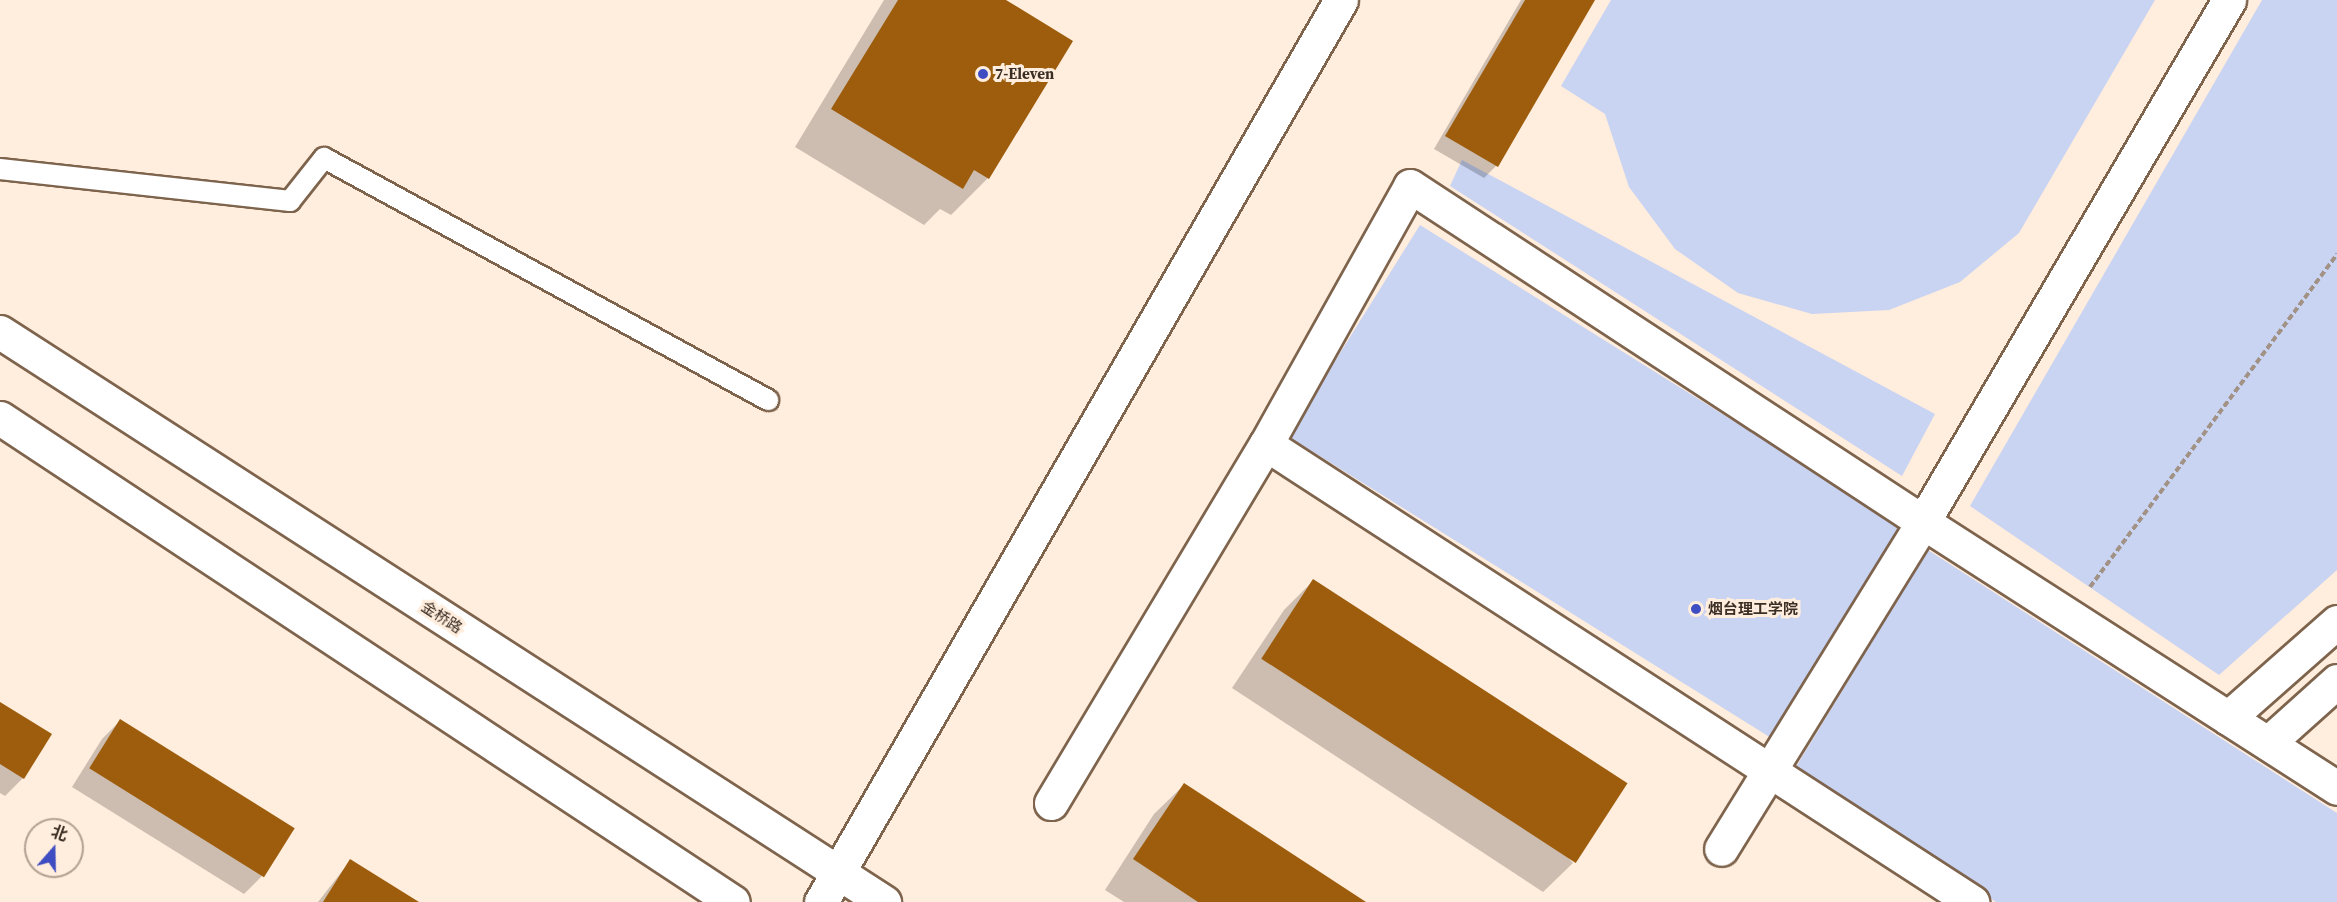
<!DOCTYPE html>
<meta charset="utf-8">
<style>
body{margin:0}
#map{position:relative;width:2337px;height:902px;overflow:hidden;background:#ffeddd;font-family:"Source Serif 4","Noto Sans SC",serif}
div>[style]{position:absolute}
.green>*{inset:0;background:#c9d3f2;transform-origin:0 0}
.shadow>*{inset:0;background:#0003}
.building>*{inset:0;background:#9d5d0c;transform-origin:0 0}
.path>*{height:4px;margin-top:-2px;transform-origin:0;background:repeating-linear-gradient(90deg,#a19285 0 6px,transparent 0 9px)}
.roads{filter:drop-shadow(2px 0 #7e644d) drop-shadow(-2px 0 #7e644d) drop-shadow(0 2px #7e644d) drop-shadow(0 -2px #7e644d)}
.service>*{height:20px;margin:-10px;padding:0 10px;transform-origin:10px;border-radius:10px;background:#fff}
.minor>*{height:33px;margin:-16.5px;padding:0 16.5px;transform-origin:16.5px;border-radius:16.5px;background:#fff}
.tertiary>*{height:33px;margin:-16.5px;padding:0 16.5px;transform-origin:16.5px;border-radius:16.5px;background:#fff}
.dots>*{width:16px;height:16px;translate:-50% -50%;box-sizing:border-box;border:3px solid #ffeddd;border-radius:50%}
span{translate:-50% -50%;white-space:nowrap;text-align:center;line-height:1.15;-webkit-text-stroke:6px #ffeddd;paint-order:stroke}
.poi-label{font-size:15px;color:#3b2f25;font-weight:700}
.left{translate:0 -50%;text-align:left}
.street-label{font-size:15px;color:#3b2f25}
.north{position:absolute;left:24px;top:818px;width:60px;height:60px;box-sizing:border-box;background:#ffeddd;border:2px solid #b1a193;border-radius:50%;rotate:20deg;font-size:16px;font-weight:700;line-height:24px;text-align:center;color:#3b2f25}
.north::after{content:'';display:block;margin:auto;width:21px;height:27px;background:#3e4ec2;clip-path:polygon(50% 0,100% 100%,50% 72%,0 100%)}
</style>
<div id="map">
<div class="green">
<i style="clip-path:polygon(1611px 0,2155px 0,2019px 233px,1960px 282px,1889px 310px,1812px 314px,1738px 293px,1675px 249px,1629px 187px,1605px 114px,1561px 86px)"></i>
<i style="clip-path:polygon(2262px 0,2337px 0,2337px 570px,2219px 675px,1970px 506px)"></i>
<i style="clip-path:polygon(1462px 160px,1935px 414px,1902px 476px,1450px 186px)"></i>
<i style="left:1420px;top:225px;width:573px;height:249px;rotate:32deg"></i>
<i style="clip-path:polygon(1928px 550px,2337px 813px,2337px 902px,1996px 902px,1794px 770px)"></i>
</div>
<div class="shadow">
<i style="clip-path:polygon(884px 0,1004px 0,988px 178px,951px 215px,940px 209px,924px 225px,795px 147px)"></i>
<i style="clip-path:polygon(1521px 0,1593px 0,1496px 166px,1484px 178px,1434px 149px)"></i>
<i style="clip-path:polygon(1313px 581px,1573px 863px,1543px 892px,1232px 688px,1284px 610px)"></i>
<i style="clip-path:polygon(0 704px,23px 778px,5px 796px,0 793px)"></i>
<i style="clip-path:polygon(120px 721px,262px 876px,244px 894px,72px 787px,102px 739px)"></i>
<i style="clip-path:polygon(1184px 785px,1363px 902px,1124px 902px,1105px 890px,1154px 814px)"></i>
<i style="clip-path:polygon(350px 861px,416px 902px,318px 902px)"></i>
</div>
<div class="building">
<i style="clip-path:polygon(898px 0,1006px 0,1073px 41px,989px 179px,974px 170px,963px 189px,831px 109px)"></i>
<i style="clip-path:polygon(1525px 0,1595px 0,1498px 167px,1445px 136px)"></i>
<i style="left:1313px;top:579px;width:375px;height:95px;rotate:33deg"></i>
<i style="clip-path:polygon(0 702px,52px 734px,24px 779px,0 764px)"></i>
<i style="left:120px;top:719px;width:206px;height:58px;rotate:32deg"></i>
<i style="clip-path:polygon(1184px 783px,1366px 902px,1198px 902px,1133px 859px)"></i>
<i style="clip-path:polygon(350px 859px,419px 902px,323px 902px)"></i>
</div>
<div class="path">
<i style="left:2090px;top:587px;width:415px;rotate:-53.4deg"></i>
</div>
<div class="roads">
<div class="service">
<i style="left:0;top:169px;width:292px;rotate:6.3deg"></i>
<i style="left:290px;top:201px;width:55px;rotate:-51.7deg"></i>
<i style="left:324px;top:158px;width:506px;rotate:28.59deg"></i>
</div>
<div class="minor">
<i style="left:2229px;top:0;width:605px;rotate:120.38deg"></i>
<i style="left:1923px;top:522px;width:492px;rotate:32.7deg"></i>
<i style="left:1266px;top:444px;width:842px;rotate:32.97deg"></i>
<i style="left:2228px;top:718px;width:145px;rotate:-41.4deg"></i>
<i style="left:2268px;top:743px;width:93px;rotate:-41.9deg"></i>
<i style="left:1051px;top:803px;width:418px;rotate:-59.1deg"></i>
<i style="left:1266px;top:444px;width:295px;rotate:-60.8deg"></i>
<i style="left:1410px;top:186px;width:613px;rotate:33.22deg"></i>
<i style="left:1923px;top:522px;width:384px;rotate:121.7deg"></i>
</div>
<div class="tertiary">
<i style="left:0;top:332px;width:1052px;rotate:32.81deg"></i>
<i style="left:0;top:418px;width:878px;rotate:33.44deg"></i>
<i style="left:821px;top:902px;width:1041px;rotate:-60.04deg"></i>
</div>
</div>
<div class="dots">
<i style="left:983px;top:74px;background:#3e4ec2"></i>
<i style="left:1696px;top:609px;background:#3e4ec2"></i>
</div>
<div class="poi-label">
<span class="left" style="left:995px;top:74px">7-Eleven</span>
<span class="left" style="left:1708px;top:609px">烟台理工学院</span>
</div>
<div class="street-label">
<span style="left:442px;top:617px;rotate:33deg">金桥路</span>
</div>
<div class="north">北</div>
</div>
